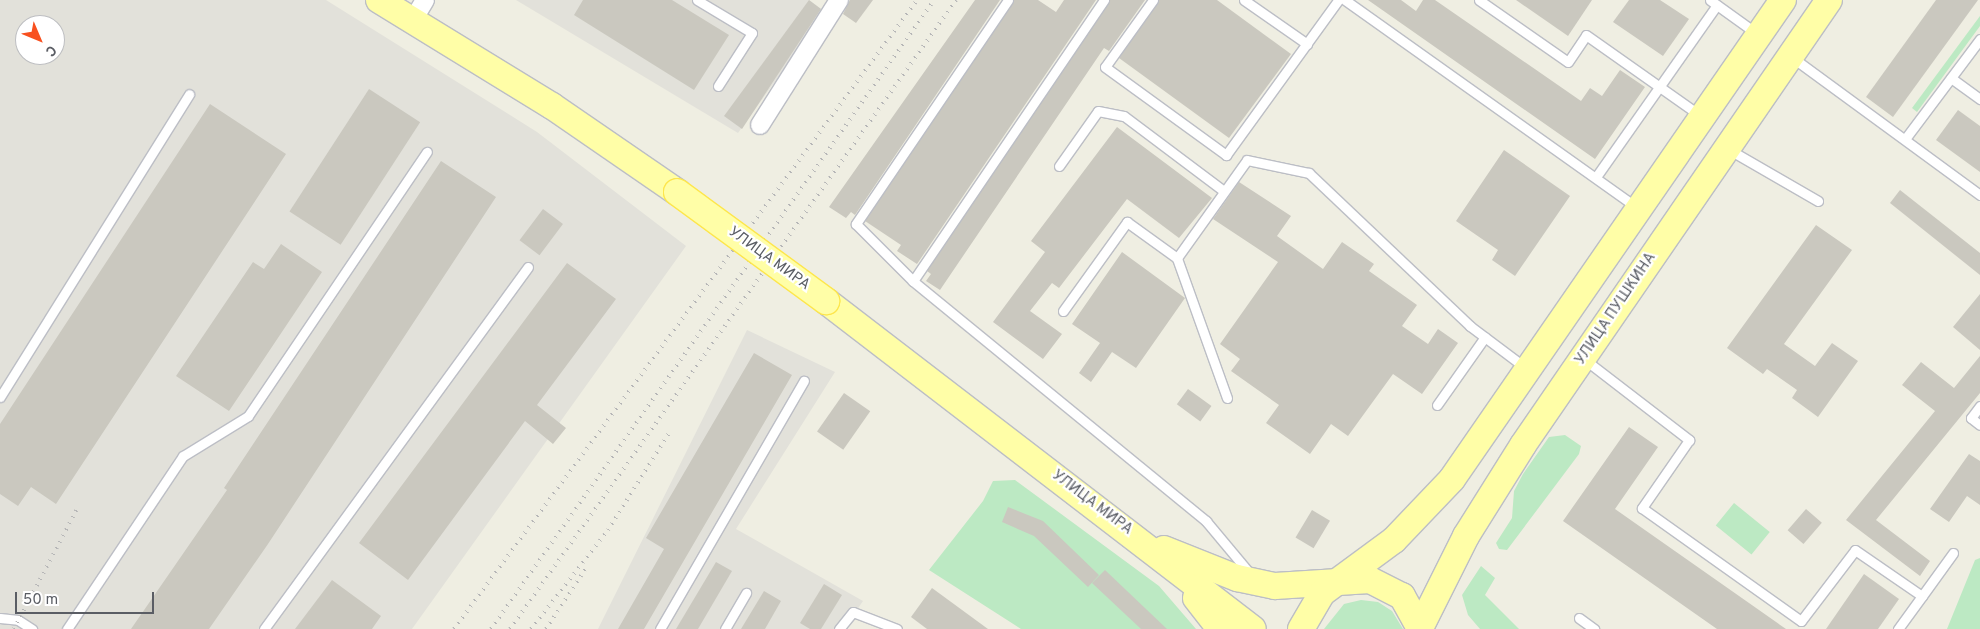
<!DOCTYPE html>
<meta charset="utf-8">
<style>
body{margin:0}
#map{position:relative;width:1980px;height:629px;overflow:hidden;background:#efeee2;font-family:Overpass,sans-serif}
div>[style]{position:absolute}
.industrial>*{inset:0;background:#e2e1da}
.green>*{inset:0;background:#bce9c3;transform-origin:0 0}
.building>*{inset:0;background:#cac8bf;transform-origin:0 0}
.roads{filter:drop-shadow(1px 0 #bcbec5) drop-shadow(-1px 0 #bcbec5) drop-shadow(0 1px #bcbec5) drop-shadow(0 -1px #bcbec5)}
.lane>*{height:9px;margin:-4.5px;padding:0 4.5px;transform-origin:4.5px;border-radius:4.5px;background:#fff}
.street>*{height:18px;margin:-9px;padding:0 9px;transform-origin:9px;border-radius:9px;background:#fff}
.primary>*{height:26px;margin:-13px;padding:0 13px;transform-origin:13px;border-radius:13px;background:#fffea7}
.rail>*{height:4px;margin-top:-2px;transform-origin:0;background:repeating-linear-gradient(90deg,#b6b6b7 0 1px,transparent 0 7px)}
.bridges{filter:drop-shadow(1px 0 #fde64d) drop-shadow(-1px 0 #fde64d) drop-shadow(0 1px #fde64d) drop-shadow(0 -1px #fde64d)}
.primary-bridge>*{height:26px;margin:-13px;padding:0 13px;transform-origin:13px;border-radius:13px;background:#fffea7}
span{translate:-50% -50%;white-space:nowrap;text-align:center;line-height:1.15;-webkit-text-stroke:4.5px #fff;paint-order:stroke}
.street-label{font-size:15px;color:#5a5d64}
.north{position:absolute;left:15px;top:15px;width:50px;height:50px;box-sizing:border-box;background:#fff;border:1px solid #bdbec1;border-radius:50%;rotate:135deg;font-size:14px;font-weight:700;line-height:20px;text-align:center;color:#5a5d64}
.north::after{content:'';display:block;margin:auto;width:18px;height:22px;background:#f8501f;clip-path:polygon(50% 0,100% 100%,50% 72%,0 100%)}
.scale{position:absolute;left:15px;top:592px;width:139px;height:22px;box-sizing:border-box;border:2px solid #5a5d64;border-top:0;padding-left:6px;font-size:15px;line-height:18px;white-space:nowrap;color:#5a5d64;-webkit-text-stroke:4px #fff;paint-order:stroke}
</style>
<div id="map">
<div class="industrial">
<i style="clip-path:polygon(evenodd,0 0,326px 0,537px 132px,686px 246px,412px 629px,0 629px,0 0,25px 25px,55px 25px,55px 55px,25px 55px,25px 25px)"></i>
<i style="clip-path:polygon(516px 0,809px 0,825px 12px,738px 133px)"></i>
<i style="clip-path:polygon(747px 330px,835px 372px,736px 529px,863px 601px,844px 629px,598px 629px)"></i>
</div>
<div class="green">
<i style="clip-path:polygon(1980px 16px,1980px 26px,1917px 112px,1912px 108px)"></i>
<i style="clip-path:polygon(1565px 435px,1581px 446px,1579px 454px,1507px 550px,1499px 549px,1496px 543px,1512px 518px,1514px 491px,1523px 474px,1549px 437px)"></i>
<i style="clip-path:polygon(1015px 480px,1159px 586px,1196px 629px,1021px 629px,929px 570px,983px 501px,993px 481px)"></i>
<i style="left:1734px;top:503px;width:46px;height:29px;rotate:39deg"></i>
<i style="clip-path:polygon(1980px 558px,1980px 629px,1947px 629px,1975px 560px)"></i>
<i style="clip-path:polygon(1481px 566px,1495px 578px,1485px 595px,1519px 629px,1480px 629px,1468px 615px,1462px 595px)"></i>
<i style="clip-path:polygon(1361px 600px,1378px 602px,1392px 611px,1403px 629px,1324px 629px,1344px 604px)"></i>
</div>
<div class="building">
<i style="clip-path:polygon(583px 0,672px 0,729px 35px,694px 90px,574px 15px)"></i>
<i style="clip-path:polygon(809px 0,821px 9px,742px 129px,724px 116px)"></i>
<i style="clip-path:polygon(850px 0,873px 0,856px 23px,843px 14px)"></i>
<i style="clip-path:polygon(975px 0,1000px 0,855px 215px,851px 212px,846px 218px,829px 207px)"></i>
<i style="clip-path:polygon(1014px 0,1038px 0,1056px 12px,1064px 0,1096px 0,917px 264px,897px 251px,901px 245px,865px 221px)"></i>
<i style="clip-path:polygon(1110px 0,1145px 0,1109px 51px,1104px 48px,940px 290px,926px 281px,931px 274px,927px 271px)"></i>
<i style="clip-path:polygon(1159px 0,1217px 0,1291px 54px,1229px 138px,1119px 58px)"></i>
<i style="clip-path:polygon(1368px 0,1401px 0,1416px 11px,1423px 0,1435px 0,1581px 101px,1590px 88px,1602px 96px,1620px 70px,1645px 87px,1595px 159px)"></i>
<i style="clip-path:polygon(1516px 0,1592px 0,1568px 36px)"></i>
<i style="clip-path:polygon(1629px 0,1660px 0,1689px 19px,1663px 56px,1613px 22px)"></i>
<i style="clip-path:polygon(1936px 0,1978px 0,1893px 117px,1866px 97px)"></i>
<i style="left:369px;top:89px;width:61px;height:146px;rotate:33deg"></i>
<i style="clip-path:polygon(210px 104px,286px 154px,56px 504px,31px 487px,18px 506px,0 494px,0 424px)"></i>
<i style="clip-path:polygon(1958px 110px,1980px 126px,1980px 172px,1936px 140px)"></i>
<i style="clip-path:polygon(1117px 127px,1212px 198px,1179px 238px,1127px 199px,1059px 288px,1052px 283px,1030px 311px,1062px 334px,1043px 359px,993px 322px,1045px 252px,1031px 241px)"></i>
<i style="clip-path:polygon(1504px 150px,1570px 196px,1515px 276px,1492px 260px,1498px 250px,1456px 221px)"></i>
<i style="clip-path:polygon(441px 161px,496px 197px,268px 544px,209px 629px,131px 629px,227px 490px,224px 488px)"></i>
<i style="clip-path:polygon(1239px 182px,1291px 216px,1277px 236px,1323px 269px,1342px 242px,1374px 264px,1369px 271px,1417px 305px,1402px 326px,1428px 344px,1438px 329px,1458px 343px,1422px 394px,1393px 374px,1348px 436px,1331px 424px,1310px 454px,1266px 423px,1279px 405px,1231px 371px,1240px 359px,1220px 344px,1278px 262px,1213px 219px)"></i>
<i style="clip-path:polygon(1900px 190px,1980px 253px,1980px 275px,1890px 203px)"></i>
<i style="left:543px;top:209px;width:25px;height:39px;rotate:37deg"></i>
<i style="clip-path:polygon(1816px 225px,1852px 250px,1784px 344px,1815px 366px,1832px 343px,1858px 361px,1818px 417px,1792px 398px,1797px 390px,1767px 369px,1763px 374px,1727px 348px)"></i>
<i style="clip-path:polygon(281px 244px,322px 272px,229px 411px,176px 376px,253px 262px,264px 269px)"></i>
<i style="clip-path:polygon(1122px 252px,1185px 298px,1136px 368px,1112px 352px,1091px 382px,1079px 373px,1100px 343px,1072px 324px)"></i>
<i style="clip-path:polygon(567px 263px,616px 299px,537px 405px,566px 428px,553px 444px,525px 421px,408px 580px,359px 543px)"></i>
<i style="clip-path:polygon(1980px 294px,1980px 350px,1953px 327px)"></i>
<i style="clip-path:polygon(754px 353px,792px 375px,644px 629px,618px 629px,664px 549px,646px 538px)"></i>
<i style="clip-path:polygon(1980px 356px,1980px 393px,1876px 520px,1930px 561px,1920px 576px,1846px 520px,1935px 411px,1902px 385px,1921px 362px,1954px 388px)"></i>
<i style="left:1188px;top:389px;width:29px;height:19px;rotate:36deg"></i>
<i style="left:844px;top:393px;width:32px;height:47px;rotate:35deg"></i>
<i style="clip-path:polygon(1629px 427px,1658px 447px,1615px 509px,1786px 629px,1717px 629px,1563px 521px)"></i>
<i style="clip-path:polygon(1969px 454px,1980px 461px,1980px 505px,1967px 496px,1949px 522px,1930px 509px)"></i>
<i style="clip-path:polygon(1008px 507px,1043px 521px,1099px 575px,1088px 587px,1034px 536px,1002px 522px)"></i>
<i style="left:1806px;top:509px;width:21px;height:28px;rotate:41deg"></i>
<i style="left:1312px;top:510px;width:21px;height:32px;rotate:31deg"></i>
<i style="clip-path:polygon(716px 562px,732px 571px,698px 629px,676px 629px)"></i>
<i style="clip-path:polygon(1105px 570px,1167px 629px,1141px 629px,1092px 583px)"></i>
<i style="clip-path:polygon(1864px 574px,1899px 599px,1878px 629px,1826px 629px)"></i>
<i style="clip-path:polygon(332px 580px,381px 616px,372px 629px,295px 629px)"></i>
<i style="clip-path:polygon(824px 584px,842px 595px,821px 629px,810px 629px,800px 623px)"></i>
<i style="clip-path:polygon(932px 588px,988px 629px,927px 629px,911px 617px)"></i>
<i style="clip-path:polygon(764px 591px,781px 601px,765px 629px,741px 629px)"></i>
</div>
<div class="roads">
<div class="lane">
<i style="left:697px;top:0;width:64px;rotate:31deg"></i>
<i style="left:752px;top:33px;width:63px;rotate:122.7deg"></i>
<i style="left:1008px;top:0;width:271px;rotate:124.2deg"></i>
<i style="left:856px;top:224px;width:81px;rotate:45deg"></i>
<i style="left:913px;top:281px;width:379px;rotate:39.3deg"></i>
<i style="left:1206px;top:521px;width:70px;rotate:50.2deg"></i>
<i style="left:1153px;top:0;width:82px;rotate:125.6deg"></i>
<i style="left:1105px;top:67px;width:150px;rotate:36deg"></i>
<i style="left:1226px;top:155px;width:191px;rotate:-54.1deg"></i>
<i style="left:1244px;top:0;width:77px;rotate:34.9deg"></i>
<i style="left:1345px;top:0;width:357px;rotate:35.4deg"></i>
<i style="left:1479px;top:0;width:108px;rotate:34.9deg"></i>
<i style="left:1568px;top:62px;width:32px;rotate:-56deg"></i>
<i style="left:1586px;top:35px;width:141px;rotate:35.2deg"></i>
<i style="left:1710px;top:0;width:57px;rotate:35.7deg"></i>
<i style="left:1793px;top:58px;width:232px;rotate:36.2deg"></i>
<i style="left:1951px;top:78px;width:36px;rotate:36deg"></i>
<i style="left:1905px;top:139px;width:125px;rotate:-53.1deg"></i>
<i style="left:1728px;top:149px;width:104px;rotate:30deg"></i>
<i style="left:1059px;top:166px;width:67px;rotate:-54.7deg"></i>
<i style="left:1098px;top:111px;width:26px;rotate:11deg"></i>
<i style="left:1124px;top:116px;width:125px;rotate:36.9deg"></i>
<i style="left:1596px;top:177px;width:210px;rotate:-54.9deg"></i>
<i style="left:913px;top:281px;width:340px;rotate:-55.8deg"></i>
<i style="left:1063px;top:311px;width:110px;rotate:-54.3deg"></i>
<i style="left:1127px;top:222px;width:62px;rotate:35.8deg"></i>
<i style="left:1584px;top:359px;width:133px;rotate:37.6deg"></i>
<i style="left:1689px;top:440px;width:83px;rotate:124.7deg"></i>
<i style="left:1642px;top:508px;width:195px;rotate:35.4deg"></i>
<i style="left:1801px;top:621px;width:89px;rotate:-52.7deg"></i>
<i style="left:1855px;top:550px;width:81px;rotate:34.5deg"></i>
<i style="left:1922px;top:596px;width:41px;rotate:126deg"></i>
<i style="left:0;top:397px;width:357px;rotate:-58deg"></i>
<i style="left:1227px;top:398px;width:149px;rotate:-109.7deg"></i>
<i style="left:1177px;top:258px;width:120px;rotate:-54.5deg"></i>
<i style="left:1247px;top:160px;width:63px;rotate:11.8deg"></i>
<i style="left:1309px;top:173px;width:222px;rotate:43.5deg"></i>
<i style="left:1470px;top:326px;width:70px;rotate:36.9deg"></i>
<i style="left:1437px;top:405px;width:83px;rotate:-54.8deg"></i>
<i style="left:1980px;top:406px;width:15px;rotate:127deg"></i>
<i style="left:1971px;top:418px;width:11px;rotate:38deg"></i>
<i style="left:1922px;top:596px;width:53px;rotate:-54.2deg"></i>
<i style="left:0;top:618px;width:18px;rotate:6deg"></i>
<i style="left:18px;top:620px;width:17px;rotate:33deg"></i>
<i style="left:1579px;top:618px;width:19px;rotate:36deg"></i>
<i style="left:67px;top:629px;width:208px;rotate:-56.2deg"></i>
<i style="left:183px;top:456px;width:76px;rotate:-31.6deg"></i>
<i style="left:248px;top:416px;width:319px;rotate:-55.9deg"></i>
<i style="left:264px;top:629px;width:448px;rotate:-53.9deg"></i>
<i style="left:660px;top:629px;width:287px;rotate:-59.9deg"></i>
<i style="left:725px;top:629px;width:42px;rotate:-59.7deg"></i>
<i style="left:839px;top:629px;width:22px;rotate:-51deg"></i>
<i style="left:853px;top:612px;width:47px;rotate:21.1deg"></i>
</div>
<div class="street">
<i style="left:413px;top:20px;width:23px;rotate:-59deg"></i>
<i style="left:760px;top:125px;width:148px;rotate:-57.7deg"></i>
</div>
<div class="primary">
<i style="left:379px;top:0;width:203px;rotate:31.5deg"></i>
<i style="left:552px;top:106px;width:152px;rotate:34.5deg"></i>
<i style="left:826px;top:301px;width:538px;rotate:37.53deg"></i>
<i style="left:1164px;top:549px;width:79px;rotate:21.7deg"></i>
<i style="left:1237px;top:578px;width:39px;rotate:12deg"></i>
<i style="left:1275px;top:586px;width:95px;rotate:-3.6deg"></i>
<i style="left:1370px;top:580px;width:36px;rotate:27deg"></i>
<i style="left:1402px;top:596px;width:38px;rotate:61deg"></i>
<i style="left:1196px;top:598px;width:39px;rotate:52deg"></i>
<i style="left:1420px;top:628px;width:103px;rotate:-63.4deg"></i>
<i style="left:1466px;top:536px;width:107px;rotate:-57.9deg"></i>
<i style="left:1523px;top:445px;width:540px;rotate:-55.49deg"></i>
<i style="left:1301px;top:629px;width:42px;rotate:-59.7deg"></i>
<i style="left:1322px;top:593px;width:89px;rotate:-36.4deg"></i>
<i style="left:1394px;top:540px;width:84px;rotate:-46.4deg"></i>
<i style="left:1452px;top:479px;width:582px;rotate:-55.35deg"></i>
</div>
</div>
<div class="rail">
<i style="left:14px;top:629px;width:138px;rotate:-62.3deg"></i>
<i style="left:454px;top:629px;width:781px;rotate:-53.64deg"></i>
<i style="left:491px;top:629px;width:769px;rotate:-54.84deg"></i>
<i style="left:510px;top:629px;width:771px;rotate:-54.66deg"></i>
<i style="left:531px;top:629px;width:125px;rotate:-52.1deg"></i>
<i style="left:608px;top:530px;width:115px;rotate:-57.8deg"></i>
<i style="left:546px;top:629px;width:73px;rotate:-56.7deg"></i>
</div>
<div class="bridges">
<div class="primary-bridge">
<i style="left:677px;top:192px;width:185px;rotate:36.2deg"></i>
</div>
</div>
<div class="street-label">
<span style="left:769px;top:259px;rotate:36deg">УЛИЦА МИРА</span>
<span style="left:1616px;top:309px;rotate:-56deg">УЛИЦА ПУШКИНА</span>
<span style="left:1092px;top:503px;rotate:37deg">УЛИЦА МИРА</span>
</div>
<div class="north">С</div>
<div class="scale">50 m</div>
</div>
